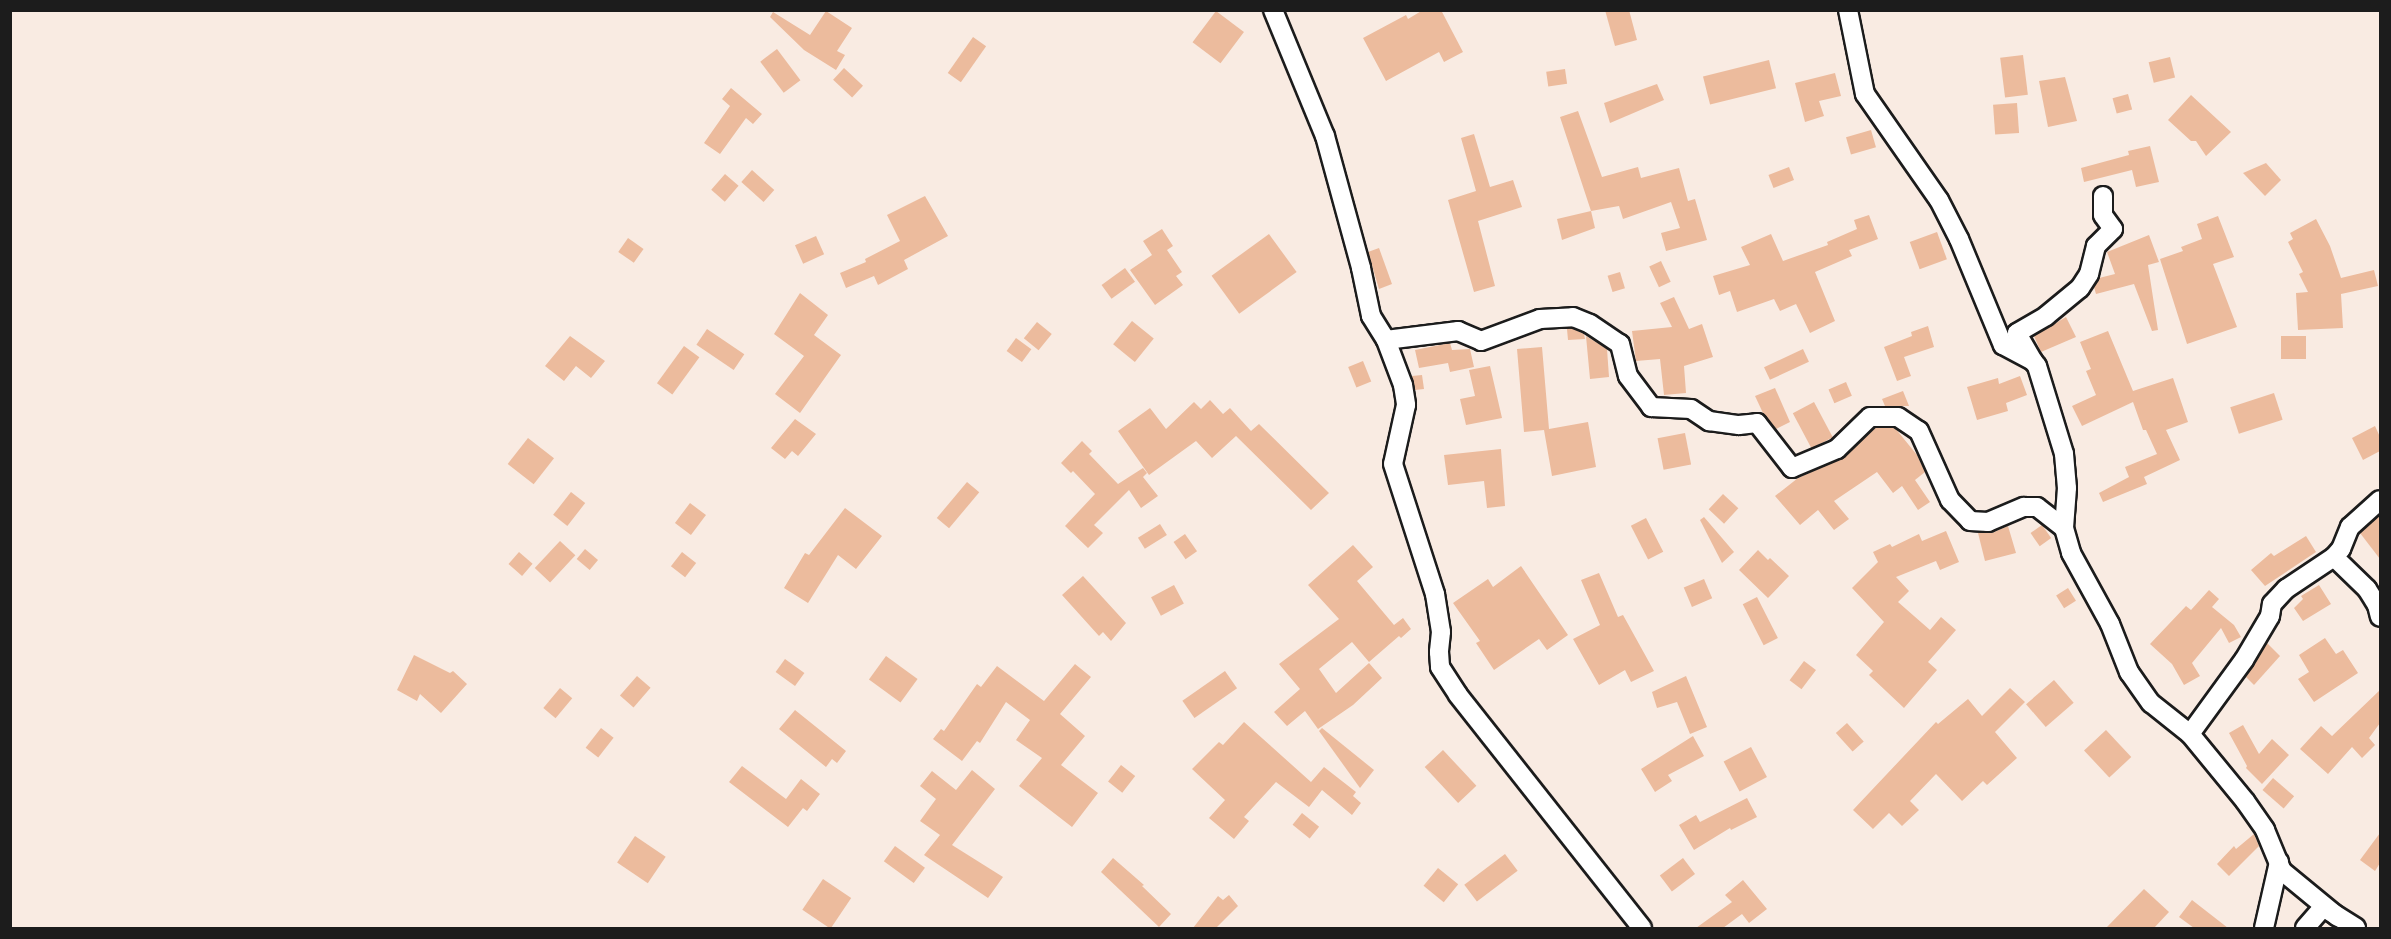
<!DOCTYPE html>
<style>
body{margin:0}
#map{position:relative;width:2391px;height:939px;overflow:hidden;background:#f9ebe2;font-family:Dekko,sans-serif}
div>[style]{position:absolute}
.building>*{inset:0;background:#ecbb9d;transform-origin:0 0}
.roads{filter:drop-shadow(2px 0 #1c1c1c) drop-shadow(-2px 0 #1c1c1c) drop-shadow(0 2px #1c1c1c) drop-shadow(0 -2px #1c1c1c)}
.street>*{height:18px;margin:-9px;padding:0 9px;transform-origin:9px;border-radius:9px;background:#fff}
span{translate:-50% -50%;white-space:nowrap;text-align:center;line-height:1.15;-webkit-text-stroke:5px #fff;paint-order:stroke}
.frame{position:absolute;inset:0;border:12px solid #1c1c1c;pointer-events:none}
</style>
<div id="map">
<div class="building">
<i style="clip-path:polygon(1423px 10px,1441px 10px,1463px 52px,1444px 62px,1439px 52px,1386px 81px,1363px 38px,1406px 15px,1408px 19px)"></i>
<i style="clip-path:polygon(1605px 10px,1629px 10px,1637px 40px,1615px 46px)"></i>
<i style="clip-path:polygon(826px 11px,852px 28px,837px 51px,845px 55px,836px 70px,804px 50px,770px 17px,773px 12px,810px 35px)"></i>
<i style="left:1216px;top:11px;width:35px;height:39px;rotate:37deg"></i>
<i style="left:973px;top:37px;width:16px;height:44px;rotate:35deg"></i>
<i style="left:777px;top:49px;width:39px;height:21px;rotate:53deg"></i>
<i style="left:2023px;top:55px;width:40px;height:23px;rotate:83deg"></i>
<i style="left:2170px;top:57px;width:21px;height:22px;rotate:76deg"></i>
<i style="left:1769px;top:60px;width:29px;height:68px;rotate:76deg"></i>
<i style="left:844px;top:68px;width:26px;height:16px;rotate:43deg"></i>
<i style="left:1565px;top:69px;width:15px;height:19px;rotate:82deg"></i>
<i style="clip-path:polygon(1835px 73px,1841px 96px,1819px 101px,1824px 116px,1805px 122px,1795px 83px)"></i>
<i style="clip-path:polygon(2065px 77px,2077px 121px,2048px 127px,2039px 81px)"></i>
<i style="clip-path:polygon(1657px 84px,1664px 100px,1610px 123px,1604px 103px)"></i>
<i style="clip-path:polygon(731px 88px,762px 114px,753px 124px,746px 118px,720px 154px,704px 143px,730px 106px,722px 99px)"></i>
<i style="left:2128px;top:94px;width:16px;height:16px;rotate:75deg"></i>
<i style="clip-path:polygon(2191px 95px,2231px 132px,2206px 156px,2196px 141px,2191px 141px,2168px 120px)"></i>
<i style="left:2017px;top:103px;width:30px;height:24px;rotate:86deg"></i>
<i style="clip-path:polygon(1578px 111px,1602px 177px,1638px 167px,1641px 178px,1679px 168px,1688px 201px,1695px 199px,1707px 240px,1666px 251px,1661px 233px,1680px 228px,1671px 202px,1623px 219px,1619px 206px,1591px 211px,1560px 117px)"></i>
<i style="left:1871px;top:130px;width:18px;height:26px;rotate:74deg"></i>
<i style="clip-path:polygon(1474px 134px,1490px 187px,1513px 180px,1522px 207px,1478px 221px,1495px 286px,1474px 292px,1448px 200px,1476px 191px,1461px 138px)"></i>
<i style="clip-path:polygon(2150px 146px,2159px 182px,2136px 187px,2132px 170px,2084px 182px,2081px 168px,2129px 155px,2128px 151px)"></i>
<i style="clip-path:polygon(2266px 163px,2281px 180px,2265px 196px,2243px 173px)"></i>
<i style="left:1789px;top:167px;width:14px;height:22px;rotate:69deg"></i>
<i style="left:752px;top:170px;width:30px;height:16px;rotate:42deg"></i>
<i style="left:725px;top:174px;width:18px;height:21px;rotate:41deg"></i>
<i style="clip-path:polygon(925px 196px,948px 236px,904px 260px,908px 269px,878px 285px,874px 276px,846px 288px,840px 273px,866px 262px,865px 259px,900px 241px,887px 215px)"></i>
<i style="clip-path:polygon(1591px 211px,1595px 228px,1562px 240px,1557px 219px)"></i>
<i style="clip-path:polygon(1869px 215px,1878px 239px,1849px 250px,1852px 256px,1815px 272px,1835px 321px,1810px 333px,1796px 304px,1780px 311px,1774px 299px,1737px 312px,1730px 291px,1719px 295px,1713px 276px,1750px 265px,1741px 247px,1771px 234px,1783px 261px,1828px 245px,1827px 242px,1857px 229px,1854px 220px)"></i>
<i style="clip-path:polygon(2218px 216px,2234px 257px,2213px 264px,2237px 327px,2187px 344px,2160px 259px,2183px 251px,2181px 247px,2202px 239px,2197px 224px)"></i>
<i style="clip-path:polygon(2316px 219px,2330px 246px,2341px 278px,2374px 270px,2378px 286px,2341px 294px,2343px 328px,2298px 330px,2296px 293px,2308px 292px,2299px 274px,2303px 272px,2288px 242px,2293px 239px,2290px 233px)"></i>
<i style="clip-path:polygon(1162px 229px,1173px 246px,1167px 250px,1182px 272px,1176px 276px,1183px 285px,1155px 305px,1130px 270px,1152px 255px,1143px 241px)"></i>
<i style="left:1937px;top:232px;width:29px;height:29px;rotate:70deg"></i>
<i style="left:1269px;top:234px;width:47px;height:71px;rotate:54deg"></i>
<i style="clip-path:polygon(2149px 235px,2159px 262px,2148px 265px,2158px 330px,2152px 331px,2134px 284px,2096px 294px,2094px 287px,2099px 278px,2115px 274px,2107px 252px)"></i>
<i style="left:816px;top:236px;width:20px;height:23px;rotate:66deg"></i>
<i style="left:628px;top:238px;width:19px;height:17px;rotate:35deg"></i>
<i style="clip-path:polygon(1379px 248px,1392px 284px,1379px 289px,1368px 252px)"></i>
<i style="left:1661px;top:261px;width:23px;height:13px;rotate:65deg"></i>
<i style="left:1125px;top:268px;width:17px;height:29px;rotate:54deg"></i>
<i style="left:1620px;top:272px;width:17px;height:13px;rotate:73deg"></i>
<i style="clip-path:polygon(800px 293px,828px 315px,814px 335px,841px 355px,800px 413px,775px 394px,804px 356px,774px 334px)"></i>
<i style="clip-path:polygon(1674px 297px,1689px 329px,1702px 324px,1713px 357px,1684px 366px,1686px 393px,1664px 395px,1660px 359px,1636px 361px,1632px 331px,1672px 327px,1660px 303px)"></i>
<i style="clip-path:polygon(2066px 317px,2076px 337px,2041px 352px,2034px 336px)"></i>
<i style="left:1132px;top:321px;width:28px;height:30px;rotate:39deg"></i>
<i style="left:1037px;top:322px;width:19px;height:21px;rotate:39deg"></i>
<i style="clip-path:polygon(1928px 326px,1934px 347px,1904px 357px,1911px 376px,1897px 381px,1884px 347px,1912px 336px,1911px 332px)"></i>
<i style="clip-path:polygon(1571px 328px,1584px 334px,1585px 339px,1568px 340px,1567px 329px)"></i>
<i style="left:707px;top:329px;width:45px;height:19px;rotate:34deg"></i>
<i style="clip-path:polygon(2108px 331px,2133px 391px,2173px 378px,2188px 422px,2166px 430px,2180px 460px,2144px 477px,2147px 484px,2103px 502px,2099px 493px,2129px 477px,2125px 467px,2157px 454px,2146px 430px,2143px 430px,2133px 402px,2082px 426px,2072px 406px,2096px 395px,2086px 371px,2091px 369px,2080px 342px)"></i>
<i style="clip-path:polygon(570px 336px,605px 361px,591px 378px,576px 366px,564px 381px,545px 366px)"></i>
<i style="clip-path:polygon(1586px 336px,1607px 349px,1609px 377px,1590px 379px)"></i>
<i style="left:2306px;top:336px;width:23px;height:25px;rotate:90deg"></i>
<i style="left:1016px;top:338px;width:19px;height:16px;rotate:36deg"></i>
<i style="clip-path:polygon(1450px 343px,1452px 350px,1470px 349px,1474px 367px,1450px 372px,1448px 363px,1419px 368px,1415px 350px)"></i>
<i style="left:684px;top:346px;width:19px;height:46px;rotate:36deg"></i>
<i style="clip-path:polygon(1542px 347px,1549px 429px,1588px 422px,1596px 467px,1552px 476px,1544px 430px,1524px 432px,1517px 349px)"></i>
<i style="left:1803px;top:349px;width:14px;height:43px;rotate:65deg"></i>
<i style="left:1363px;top:361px;width:22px;height:16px;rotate:68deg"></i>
<i style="clip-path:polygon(1490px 366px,1502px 418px,1466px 425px,1460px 399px,1475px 396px,1469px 370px)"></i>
<i style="clip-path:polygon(1422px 375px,1424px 389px,1415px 390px,1412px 376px)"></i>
<i style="clip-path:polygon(2020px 376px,2027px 395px,2006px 403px,2008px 411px,1977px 420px,1967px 387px,1998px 378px,1999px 384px)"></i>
<i style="left:1846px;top:382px;width:15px;height:19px;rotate:67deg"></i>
<i style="clip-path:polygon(1775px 388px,1790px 422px,1776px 429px,1763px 413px,1755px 396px)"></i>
<i style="clip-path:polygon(1903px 391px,1909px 406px,1885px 406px,1882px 399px)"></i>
<i style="left:2274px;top:393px;width:28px;height:46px;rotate:72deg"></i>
<i style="clip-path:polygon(1210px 400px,1223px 414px,1230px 408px,1251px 431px,1259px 424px,1329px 493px,1311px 510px,1236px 436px,1212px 458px,1196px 441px,1149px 475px,1118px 431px,1150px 408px,1166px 429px,1194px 402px,1201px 409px)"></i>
<i style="left:1814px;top:402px;width:40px;height:24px;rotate:62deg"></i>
<i style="clip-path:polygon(795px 419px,816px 434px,798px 456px,792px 451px,785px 459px,771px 448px)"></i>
<i style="clip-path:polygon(2375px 426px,2380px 437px,2380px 451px,2363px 460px,2352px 438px)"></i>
<i style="clip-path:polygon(1875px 428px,1895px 428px,1917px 455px,1925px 472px,1915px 480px,1930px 502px,1918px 510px,1902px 486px,1893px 493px,1877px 472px,1834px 501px,1849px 519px,1834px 530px,1818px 510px,1800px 525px,1775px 496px,1798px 478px,1845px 457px)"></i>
<i style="left:1685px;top:433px;width:32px;height:28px;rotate:79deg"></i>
<i style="left:528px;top:438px;width:33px;height:33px;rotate:38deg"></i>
<i style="clip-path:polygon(1082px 441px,1092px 451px,1089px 454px,1118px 484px,1143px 468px,1147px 473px,1143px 477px,1158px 496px,1141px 508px,1129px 490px,1094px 525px,1103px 533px,1088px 548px,1065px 526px,1095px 494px,1073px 471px,1071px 473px,1061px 463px)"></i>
<i style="clip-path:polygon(1501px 449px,1505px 506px,1487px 508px,1484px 481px,1448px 485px,1444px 455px)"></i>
<i style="left:967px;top:482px;width:16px;height:47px;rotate:40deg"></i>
<i style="left:571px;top:492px;width:18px;height:29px;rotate:38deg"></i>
<i style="left:1723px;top:494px;width:21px;height:21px;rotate:43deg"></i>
<i style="left:690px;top:503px;width:20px;height:25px;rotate:37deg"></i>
<i style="clip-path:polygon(845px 508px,882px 536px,856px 569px,838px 555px,808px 603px,784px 588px,805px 553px,809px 555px)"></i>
<i style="clip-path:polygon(2380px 515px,2380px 559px,2360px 533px)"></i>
<i style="clip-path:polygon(1704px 517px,1734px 552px,1722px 563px,1700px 520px)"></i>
<i style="left:1646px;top:518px;width:38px;height:17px;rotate:63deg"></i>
<i style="left:1160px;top:524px;width:13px;height:26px;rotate:58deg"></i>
<i style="left:2042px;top:525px;width:16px;height:14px;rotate:55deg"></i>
<i style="clip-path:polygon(2008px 526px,2016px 553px,1985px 561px,1978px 533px,1992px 533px)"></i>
<i style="clip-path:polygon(1946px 531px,1959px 562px,1940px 570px,1936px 561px,1896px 577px,1909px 591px,1898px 602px,1930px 630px,1941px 617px,1956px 630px,1928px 662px,1937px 670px,1904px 708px,1869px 675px,1873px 671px,1856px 655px,1884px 622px,1852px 588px,1878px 562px,1873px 552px,1890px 544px,1892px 547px,1919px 534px,1922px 541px)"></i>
<i style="left:1185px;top:534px;width:21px;height:14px;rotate:55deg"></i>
<i style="clip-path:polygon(2306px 536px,2316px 552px,2265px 586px,2251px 570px,2271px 553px,2274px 556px)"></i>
<i style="left:560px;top:541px;width:21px;height:37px;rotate:43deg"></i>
<i style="clip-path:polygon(1353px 545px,1373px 567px,1357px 581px,1394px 625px,1403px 618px,1411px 629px,1401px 638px,1399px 636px,1369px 662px,1352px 642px,1319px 669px,1336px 693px,1369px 663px,1382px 678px,1353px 705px,1318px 729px,1305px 711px,1287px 726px,1274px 712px,1300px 689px,1279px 664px,1339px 619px,1308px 585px)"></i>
<i style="left:585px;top:549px;width:17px;height:13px;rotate:40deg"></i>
<i style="clip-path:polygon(1758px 550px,1768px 560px,1770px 558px,1789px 576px,1768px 598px,1739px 570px)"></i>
<i style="left:519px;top:552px;width:18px;height:16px;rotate:41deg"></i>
<i style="left:682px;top:552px;width:18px;height:18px;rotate:38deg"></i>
<i style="clip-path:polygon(1521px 566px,1568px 635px,1547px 650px,1539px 639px,1494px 670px,1476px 643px,1480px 641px,1453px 603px,1488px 579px,1493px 587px)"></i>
<i style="clip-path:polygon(1599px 573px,1618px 617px,1623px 615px,1654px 671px,1631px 682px,1625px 670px,1599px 685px,1573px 639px,1600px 625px,1581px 580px)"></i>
<i style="clip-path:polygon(1083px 576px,1126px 623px,1111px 641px,1103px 632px,1099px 636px,1062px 595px)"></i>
<i style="left:1704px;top:579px;width:21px;height:22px;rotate:67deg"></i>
<i style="left:1174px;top:585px;width:21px;height:26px;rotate:62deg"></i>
<i style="clip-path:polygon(2319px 585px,2331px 604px,2303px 621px,2294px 608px,2303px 599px,2301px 596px)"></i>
<i style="left:2068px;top:588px;width:15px;height:14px;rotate:58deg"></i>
<i style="clip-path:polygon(2209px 590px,2219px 599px,2212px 607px,2234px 625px,2241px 637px,2229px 643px,2221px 628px,2192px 663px,2200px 676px,2184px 685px,2172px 664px,2150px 644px,2186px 606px,2191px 610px)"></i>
<i style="left:1757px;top:597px;width:46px;height:16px;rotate:63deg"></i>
<i style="clip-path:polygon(2325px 638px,2336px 654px,2343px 650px,2358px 673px,2314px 702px,2298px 679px,2309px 672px,2299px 655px)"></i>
<i style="clip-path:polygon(2267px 643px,2280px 656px,2254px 685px,2246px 677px)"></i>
<i style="clip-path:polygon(414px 655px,450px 673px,453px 671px,467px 684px,441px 713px,420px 694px,417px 701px,397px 690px)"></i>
<i style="left:886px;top:656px;width:39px;height:29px;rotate:36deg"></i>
<i style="left:785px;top:659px;width:24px;height:16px;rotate:36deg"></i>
<i style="left:1804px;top:661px;width:15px;height:24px;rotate:37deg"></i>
<i style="clip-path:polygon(1075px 664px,1091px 677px,1060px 714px,1085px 736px,1061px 765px,1098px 793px,1072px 827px,1019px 786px,1042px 758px,1016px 740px,1030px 720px,1006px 702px,980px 743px,977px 741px,962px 761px,933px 739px,941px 729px,944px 731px,977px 684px,981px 687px,997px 666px,1044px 701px)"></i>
<i style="left:1225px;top:671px;width:21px;height:52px;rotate:55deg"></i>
<i style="left:637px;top:676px;width:18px;height:26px;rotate:41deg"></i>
<i style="clip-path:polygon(1686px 676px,1707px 727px,1690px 734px,1677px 702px,1657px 708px,1652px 692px)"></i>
<i style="left:2054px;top:680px;width:30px;height:37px;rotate:49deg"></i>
<i style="left:560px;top:688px;width:16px;height:26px;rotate:40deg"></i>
<i style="clip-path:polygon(2010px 688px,2025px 702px,1995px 732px,2017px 758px,1987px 785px,1983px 781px,1962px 801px,1936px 774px,1910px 801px,1919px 810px,1902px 826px,1889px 813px,1873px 829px,1853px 810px,1936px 722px,1938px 724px,1968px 699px,1982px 716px)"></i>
<i style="clip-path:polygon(2380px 690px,2380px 723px,2369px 738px,2375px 745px,2362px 758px,2352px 747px,2328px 774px,2300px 749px,2321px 726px,2332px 736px)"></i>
<i style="clip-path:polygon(795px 710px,846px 751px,837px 763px,832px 759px,826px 767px,779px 729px)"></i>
<i style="clip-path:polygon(1244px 722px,1311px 782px,1324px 767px,1356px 792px,1353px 796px,1361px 803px,1352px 815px,1322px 790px,1309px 807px,1276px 782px,1244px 817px,1249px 821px,1234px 839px,1209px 818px,1225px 800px,1192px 769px,1219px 742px,1223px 745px)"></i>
<i style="left:1847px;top:723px;width:25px;height:15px;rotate:48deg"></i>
<i style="clip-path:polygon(2243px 725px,2259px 754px,2272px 739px,2289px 755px,2262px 784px,2246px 768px,2247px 766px,2229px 733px)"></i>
<i style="left:601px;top:728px;width:16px;height:25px;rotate:38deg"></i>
<i style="clip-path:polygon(1322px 728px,1374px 770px,1360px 788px,1319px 731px)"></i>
<i style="left:2106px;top:730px;width:37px;height:30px;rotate:47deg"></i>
<i style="clip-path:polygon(1693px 736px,1704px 756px,1668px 775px,1672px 781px,1655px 792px,1641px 769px)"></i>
<i style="left:1751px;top:747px;width:34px;height:31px;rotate:62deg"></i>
<i style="left:1443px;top:750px;width:49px;height:25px;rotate:47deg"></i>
<i style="left:1121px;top:765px;width:18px;height:21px;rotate:38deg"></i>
<i style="clip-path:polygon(742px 766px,786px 799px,801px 779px,820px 794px,807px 811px,803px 808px,788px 827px,729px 782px)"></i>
<i style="clip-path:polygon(972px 770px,995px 789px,952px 845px,1003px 877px,988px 898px,924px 855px,940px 835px,920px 821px,936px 799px,920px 786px,932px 771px,956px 790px)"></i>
<i style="left:2273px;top:778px;width:28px;height:16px;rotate:41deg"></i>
<i style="clip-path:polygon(1747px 798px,1757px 817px,1731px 830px,1730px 828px,1694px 850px,1679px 825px,1696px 815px,1700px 822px)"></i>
<i style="left:1302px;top:813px;width:22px;height:15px;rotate:39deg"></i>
<i style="clip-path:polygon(2380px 833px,2380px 863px,2375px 871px,2360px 860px)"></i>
<i style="clip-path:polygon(2254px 834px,2259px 846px,2229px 876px,2217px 864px,2234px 846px,2236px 849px)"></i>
<i style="left:635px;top:836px;width:37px;height:32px;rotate:34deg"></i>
<i style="left:895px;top:846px;width:37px;height:19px;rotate:36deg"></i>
<i style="left:1505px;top:854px;width:21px;height:51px;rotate:53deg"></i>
<i style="clip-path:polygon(1113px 858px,1144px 885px,1142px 886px,1171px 914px,1159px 927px,1101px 872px)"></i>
<i style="left:1683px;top:858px;width:20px;height:29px;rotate:53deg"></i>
<i style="left:1438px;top:868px;width:26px;height:23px;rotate:39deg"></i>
<i style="left:823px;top:879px;width:34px;height:37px;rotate:34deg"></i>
<i style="clip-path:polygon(1743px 880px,1767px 909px,1749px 923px,1742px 914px,1723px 928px,1696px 928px,1732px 902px,1725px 895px)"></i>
<i style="clip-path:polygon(2144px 889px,2169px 912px,2154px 928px,2106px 928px)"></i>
<i style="clip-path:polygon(1229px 895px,1238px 906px,1216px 928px,1193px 928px,1218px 896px,1223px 900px)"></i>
<i style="clip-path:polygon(2192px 900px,2228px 928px,2194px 928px,2179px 917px)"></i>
</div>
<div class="roads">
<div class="street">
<i style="left:1273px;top:10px;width:136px;rotate:67.6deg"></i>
<i style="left:1325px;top:136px;width:137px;rotate:74.7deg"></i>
<i style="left:1361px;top:268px;width:49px;rotate:78.2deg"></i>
<i style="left:1371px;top:316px;width:28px;rotate:58deg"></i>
<i style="left:1386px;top:340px;width:48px;rotate:69.3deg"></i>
<i style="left:1403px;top:385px;width:20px;rotate:81deg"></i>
<i style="left:1406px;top:405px;width:60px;rotate:102.4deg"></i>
<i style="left:1393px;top:464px;width:137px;rotate:72.1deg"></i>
<i style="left:1435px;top:594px;width:38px;rotate:81deg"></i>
<i style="left:1441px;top:632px;width:20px;rotate:96deg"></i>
<i style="left:1439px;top:652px;width:15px;rotate:86deg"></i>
<i style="left:1440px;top:667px;width:33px;rotate:57deg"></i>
<i style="left:1458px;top:695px;width:297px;rotate:51.7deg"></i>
<i style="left:1848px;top:10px;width:86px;rotate:78.6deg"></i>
<i style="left:1865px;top:94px;width:129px;rotate:55.1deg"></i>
<i style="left:1939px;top:200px;width:44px;rotate:62.9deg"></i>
<i style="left:1959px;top:239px;width:115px;rotate:67.5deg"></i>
<i style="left:2003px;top:345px;width:34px;rotate:28deg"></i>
<i style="left:2033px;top:361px;width:6px;rotate:51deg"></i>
<i style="left:2037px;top:366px;width:92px;rotate:72.9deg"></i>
<i style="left:2064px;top:454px;width:34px;rotate:85deg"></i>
<i style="left:2067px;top:488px;width:40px;rotate:94.3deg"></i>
<i style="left:2064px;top:528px;width:26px;rotate:74deg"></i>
<i style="left:2071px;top:553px;width:81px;rotate:61.2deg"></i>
<i style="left:2110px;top:624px;width:52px;rotate:68.4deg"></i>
<i style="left:2129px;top:672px;width:38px;rotate:55deg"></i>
<i style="left:2151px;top:703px;width:50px;rotate:38.5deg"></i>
<i style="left:2190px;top:734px;width:87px;rotate:50.6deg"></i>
<i style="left:2245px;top:801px;width:35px;rotate:55deg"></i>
<i style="left:2265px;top:830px;width:44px;rotate:67.5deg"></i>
<i style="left:2282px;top:871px;width:72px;rotate:39.4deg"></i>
<i style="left:1386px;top:340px;width:73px;rotate:-7.1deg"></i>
<i style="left:1458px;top:331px;width:25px;rotate:23deg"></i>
<i style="left:1481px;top:341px;width:63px;rotate:-20.4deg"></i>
<i style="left:1540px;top:319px;width:33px;rotate:-3deg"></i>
<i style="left:1573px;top:317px;width:18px;rotate:22deg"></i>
<i style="left:1590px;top:324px;width:36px;rotate:34deg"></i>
<i style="left:1620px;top:344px;width:33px;rotate:76deg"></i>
<i style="left:1628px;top:376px;width:39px;rotate:53deg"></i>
<i style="left:1651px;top:407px;width:40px;rotate:2.9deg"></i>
<i style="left:1691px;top:409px;width:22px;rotate:34deg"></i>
<i style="left:1709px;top:421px;width:30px;rotate:8deg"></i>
<i style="left:1739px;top:425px;width:18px;rotate:-6deg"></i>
<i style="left:1757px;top:423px;width:57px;rotate:52.1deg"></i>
<i style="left:1792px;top:468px;width:49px;rotate:-22.9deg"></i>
<i style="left:1837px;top:449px;width:46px;rotate:-44.1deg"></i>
<i style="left:1870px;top:417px;width:28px"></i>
<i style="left:1898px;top:417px;width:25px;rotate:34deg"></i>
<i style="left:1919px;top:431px;width:76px;rotate:65.8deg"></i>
<i style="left:1950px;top:500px;width:29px;rotate:46deg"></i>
<i style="left:1970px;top:521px;width:18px;rotate:3deg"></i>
<i style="left:1988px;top:522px;width:39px;rotate:-23deg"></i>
<i style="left:2024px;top:507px;width:13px"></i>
<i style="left:2037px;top:507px;width:34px;rotate:38deg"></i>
<i style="left:2033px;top:361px;width:32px;rotate:-120deg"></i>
<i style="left:2017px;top:333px;width:34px;rotate:-30deg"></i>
<i style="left:2046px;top:316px;width:44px;rotate:-39.5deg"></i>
<i style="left:2080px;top:288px;width:17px;rotate:-57deg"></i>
<i style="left:2089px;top:274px;width:29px;rotate:-76deg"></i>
<i style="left:2096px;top:246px;width:24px;rotate:-45deg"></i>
<i style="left:2113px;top:229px;width:17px;rotate:-126deg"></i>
<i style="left:2103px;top:215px;width:19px;rotate:-90deg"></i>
<i style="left:2334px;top:557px;width:46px;rotate:44.1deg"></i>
<i style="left:2367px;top:589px;width:19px;rotate:58deg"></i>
<i style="left:2377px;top:605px;width:12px;rotate:76deg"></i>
<i style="left:2190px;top:734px;width:92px;rotate:-53.9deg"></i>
<i style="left:2244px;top:660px;width:51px;rotate:-59.4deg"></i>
<i style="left:2270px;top:616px;width:12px;rotate:-81deg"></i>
<i style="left:2272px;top:604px;width:21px;rotate:-47deg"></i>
<i style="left:2286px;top:589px;width:58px;rotate:-33.7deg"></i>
<i style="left:2334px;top:557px;width:11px;rotate:-49deg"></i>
<i style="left:2341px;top:549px;width:24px;rotate:-68deg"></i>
<i style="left:2350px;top:527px;width:40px;rotate:-42deg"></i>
<i style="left:2264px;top:928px;width:68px;rotate:-77.2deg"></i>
<i style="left:2305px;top:928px;width:28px;rotate:-49deg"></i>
<i style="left:2323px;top:907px;width:39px;rotate:32deg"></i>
</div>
</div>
<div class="frame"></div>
</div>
